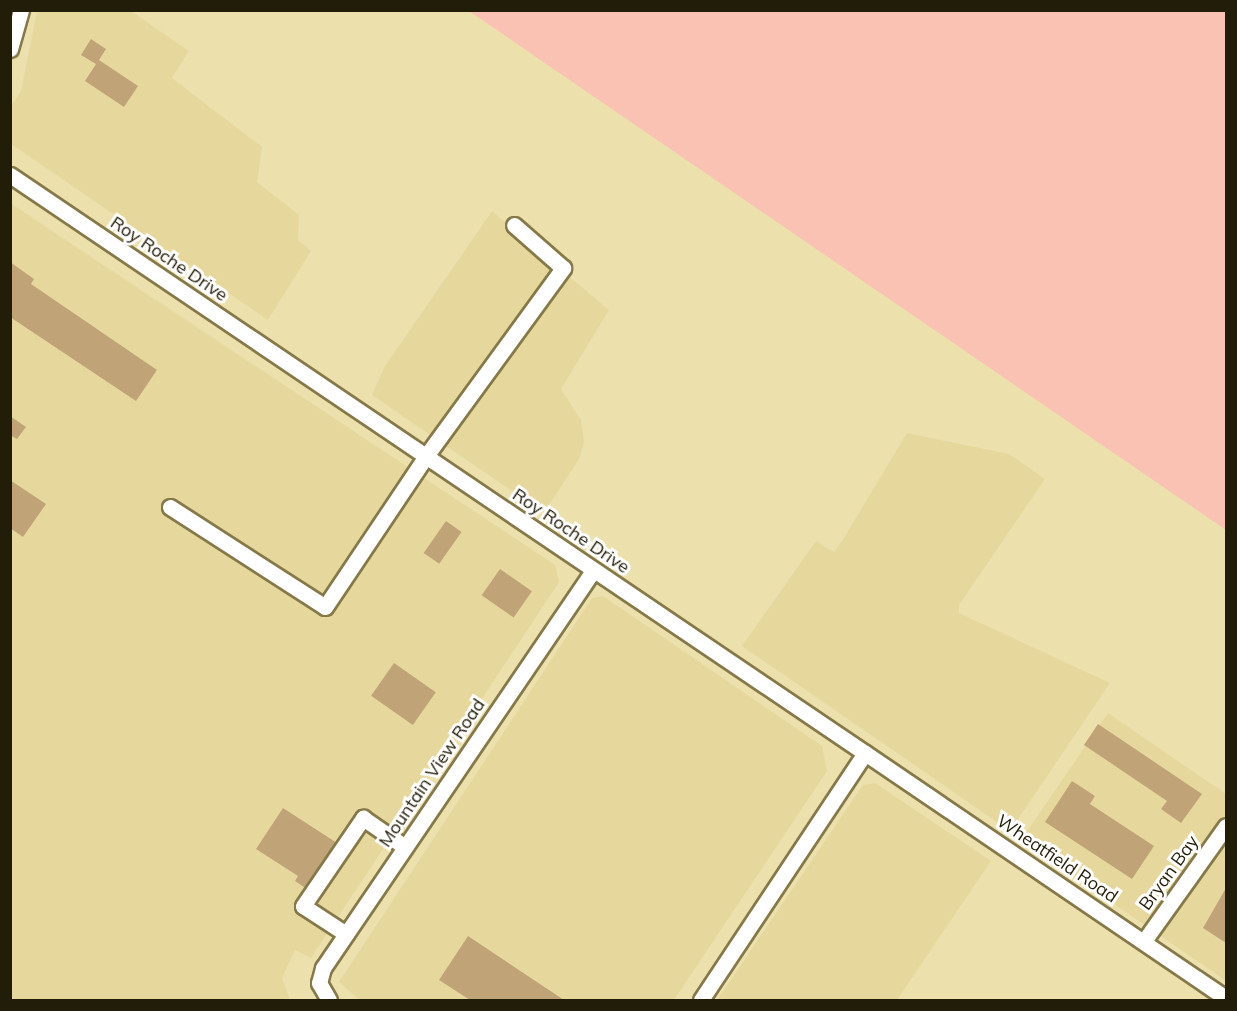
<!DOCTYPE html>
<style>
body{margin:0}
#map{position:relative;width:1237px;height:1011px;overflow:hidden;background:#ece0ad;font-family:Mulish,sans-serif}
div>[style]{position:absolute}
.built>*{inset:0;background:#e6d89d}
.green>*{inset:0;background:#f9c2b2}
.building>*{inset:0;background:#c1a378;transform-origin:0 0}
.roads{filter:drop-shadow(2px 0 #857949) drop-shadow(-2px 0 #857949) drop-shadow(0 2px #857949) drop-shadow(0 -2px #857949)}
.minor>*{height:15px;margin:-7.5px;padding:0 7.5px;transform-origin:7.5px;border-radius:7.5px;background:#fff}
span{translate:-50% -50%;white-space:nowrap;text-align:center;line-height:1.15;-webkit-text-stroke:6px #fff;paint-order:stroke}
.street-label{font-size:18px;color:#221d09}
.frame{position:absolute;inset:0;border:12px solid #221d09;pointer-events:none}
</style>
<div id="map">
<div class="built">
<i style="clip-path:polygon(37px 11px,131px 11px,189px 51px,172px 78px,262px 147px,257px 182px,299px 215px,298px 240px,311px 251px,268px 320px,11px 144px,11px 107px,21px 91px)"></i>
<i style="clip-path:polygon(10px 203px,555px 565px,559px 582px,311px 958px,295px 950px,282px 978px,290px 1000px,11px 1000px)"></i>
<i style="clip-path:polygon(492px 211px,609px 310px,561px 389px,581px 420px,584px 442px,579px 459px,544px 513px,372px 395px,385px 366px)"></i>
<i style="clip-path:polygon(907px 433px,1009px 454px,1045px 479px,959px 605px,959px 613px,1110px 683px,1010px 831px,742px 646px,816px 541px,834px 552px,842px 541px)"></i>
<i style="clip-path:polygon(603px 596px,822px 746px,827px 771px,674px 1000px,360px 1000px,339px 982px,592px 598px)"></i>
<i style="clip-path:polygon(1108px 713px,1226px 794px,1226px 981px,1021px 840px)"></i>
<i style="clip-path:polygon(875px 783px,991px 861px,897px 1000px,717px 1000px,863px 785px)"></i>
</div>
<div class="green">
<i style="clip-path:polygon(469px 11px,1226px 11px,1226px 530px,1213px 521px)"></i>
</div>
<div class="building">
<i style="clip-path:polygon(91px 39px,106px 49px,99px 60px,138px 86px,124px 107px,85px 81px,96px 64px,81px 55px)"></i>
<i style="clip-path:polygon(10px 262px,34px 279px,31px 284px,157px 370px,136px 401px,10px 317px)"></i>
<i style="clip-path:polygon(10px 416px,26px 427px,17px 439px,10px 435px)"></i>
<i style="clip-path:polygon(10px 480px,46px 504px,23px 537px,10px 528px)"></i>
<i style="left:446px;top:521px;width:19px;height:39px;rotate:35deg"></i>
<i style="left:500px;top:569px;width:39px;height:32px;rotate:35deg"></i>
<i style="left:394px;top:663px;width:51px;height:40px;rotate:35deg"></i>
<i style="clip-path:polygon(1098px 724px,1202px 794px,1181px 823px,1161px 809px,1167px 801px,1084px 745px)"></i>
<i style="clip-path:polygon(1072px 781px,1095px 796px,1090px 804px,1154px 846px,1132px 879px,1045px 822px)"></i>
<i style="clip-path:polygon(283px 808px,337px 843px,307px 889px,295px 881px,298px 876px,256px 849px)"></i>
<i style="clip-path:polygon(1226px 888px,1226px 943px,1203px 928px)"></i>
<i style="clip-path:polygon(468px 936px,564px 1000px,470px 1000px,439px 980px)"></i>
</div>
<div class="roads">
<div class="minor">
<i style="left:10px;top:49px;width:41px;rotate:-74.2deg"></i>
<i style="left:10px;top:175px;width:1032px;rotate:34.06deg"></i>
<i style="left:865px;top:753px;width:296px;rotate:123.6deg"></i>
<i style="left:170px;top:507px;width:184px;rotate:32.8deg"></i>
<i style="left:325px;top:607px;width:182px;rotate:-56.2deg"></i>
<i style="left:426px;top:456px;width:233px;rotate:-53.9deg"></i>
<i style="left:563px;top:268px;width:65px;rotate:-138.7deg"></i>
<i style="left:865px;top:753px;width:436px;rotate:34.2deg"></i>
<i style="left:346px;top:934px;width:51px;rotate:-146.9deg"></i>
<i style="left:303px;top:906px;width:107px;rotate:-55.7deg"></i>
<i style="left:363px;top:818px;width:51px;rotate:34.6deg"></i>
<i style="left:1144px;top:941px;width:141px;rotate:-54.5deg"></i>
<i style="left:329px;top:1000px;width:20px;rotate:-120deg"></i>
<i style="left:319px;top:983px;width:16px;rotate:-75deg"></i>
<i style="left:323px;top:968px;width:481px;rotate:-55.8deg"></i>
</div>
</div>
<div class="street-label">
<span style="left:169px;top:259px;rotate:34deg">Roy Roche Drive</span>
<span style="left:571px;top:531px;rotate:34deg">Roy Roche Drive</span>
<span style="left:432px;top:773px;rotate:-56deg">Mountain View Road</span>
<span style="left:1057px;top:859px;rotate:34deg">Wheatfield Road</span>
<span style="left:1169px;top:873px;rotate:-54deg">Bryan Bay</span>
</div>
<div class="frame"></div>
</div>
